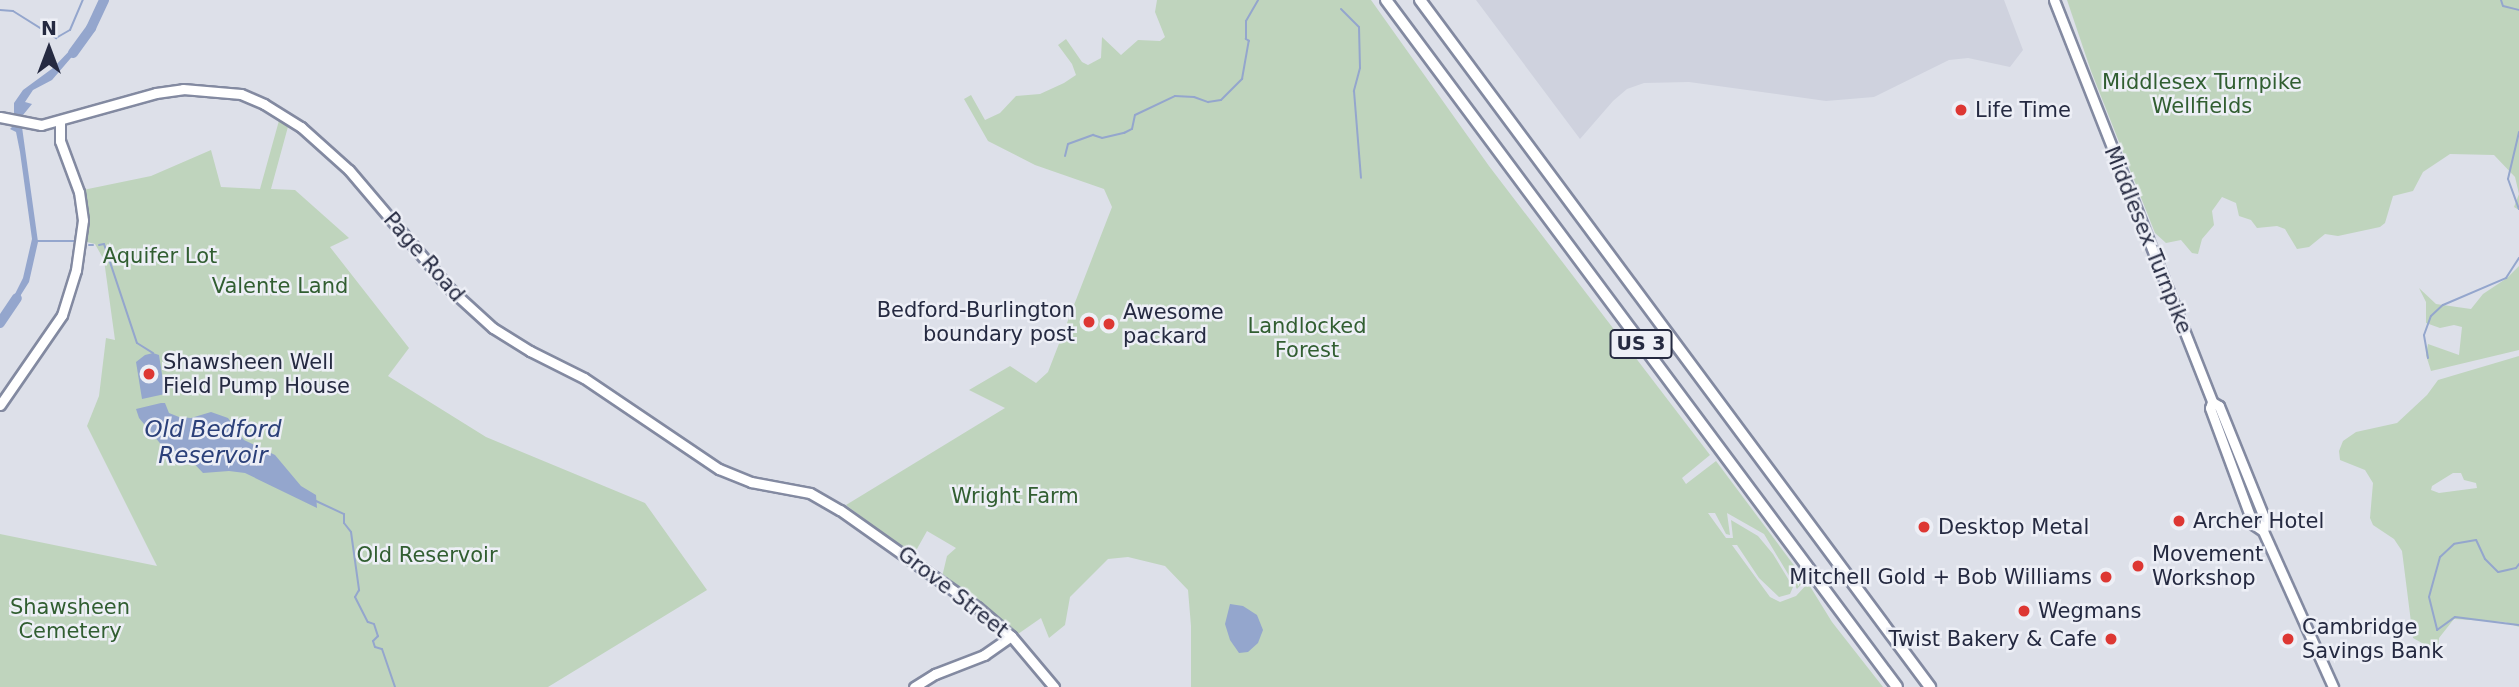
<!DOCTYPE html>
<style>
body{margin:0}
#map{position:relative;width:2519px;height:687px;overflow:hidden;background:#dde0e9;font-family:"DejaVu Sans",sans-serif}
div>[style]{position:absolute}
.built>*{inset:0;background:#cfd2de}
.green>*{inset:0;background:#bfd4bd}
.water>*{inset:0;background:#94a6cd}
.stream>*{height:2px;margin:-1px;padding:0 1px;transform-origin:1px;border-radius:1px;background:#94a6cd}
.river>*{height:10px;margin:-5px;padding:0 5px;transform-origin:5px;border-radius:5px;background:#94a6cd}
.roads{filter:drop-shadow(2px 0 #838aa1) drop-shadow(-2px 0 #838aa1) drop-shadow(0 2px #838aa1) drop-shadow(0 -2px #838aa1)}
.secondary>*{height:9px;margin:-4.5px;padding:0 4.5px;transform-origin:4.5px;border-radius:4.5px;background:#fff}
.highway>*{height:10px;margin:-5px;padding:0 5px;transform-origin:5px;border-radius:5px;background:#fff}
.dots>*{width:19px;height:19px;translate:-50% -50%;box-sizing:border-box;border:4px solid #edeff6;border-radius:50%}
span{translate:-50% -50%;white-space:nowrap;text-align:center;line-height:1.15;-webkit-text-stroke:5px #edeff6;paint-order:stroke}
.shield-label span{padding:2px 5px;background:#edeff6;border:2px solid;border-radius:5px;-webkit-text-stroke-width:0}
.shield-label{font-size:19px;color:#252a41;font-weight:700}
.park-label{font-size:21px;color:#315e31}
.poi-label{font-size:21px;color:#252a41}
.left{translate:0 -50%;text-align:left}
.right{translate:-100% -50%;text-align:right}
.street-label{font-size:21px;color:#252a41}
.water-label{font-size:23px;color:#2b4079;font-style:italic}
.north{position:absolute;left:14px;top:14px;width:70px;height:70px;-webkit-text-stroke:5px #edeff6;paint-order:stroke;rotate:0deg;font-size:19px;font-weight:700;line-height:28px;text-align:center;color:#252a41}
.north::after{content:'';display:block;margin:auto;width:24px;height:32px;background:#252a41;clip-path:polygon(50% 0,100% 100%,50% 72%,0 100%)}
</style>
<div id="map">
<div class="built">
<i style="clip-path:polygon(1476px 0,2004px 0,2023px 50px,2010px 67px,1968px 58px,1949px 60px,1874px 97px,1826px 101px,1689px 82px,1644px 83px,1627px 89px,1613px 101px,1580px 139px)"></i>
</div>
<div class="green">
<i style="clip-path:polygon(1157px 0,1371px 0,1489px 166px,1710px 455px,1682px 478px,1686px 484px,1716px 461px,1805px 580px,1797px 589px,1764px 534px,1727px 513px,1730px 535px,1726px 534px,1715px 513px,1708px 513px,1726px 538px,1733px 538px,1731px 520px,1758px 536px,1773px 554px,1793px 587px,1790px 594px,1779px 597px,1759px 578px,1737px 545px,1732px 545px,1770px 597px,1780px 602px,1796px 596px,1808px 583px,1832px 622px,1883px 687px,1191px 687px,1191px 626px,1188px 590px,1165px 566px,1128px 557px,1108px 559px,1070px 597px,1065px 625px,1049px 638px,1041px 618px,1018px 634px,942px 577px,947px 556px,956px 548px,927px 531px,913px 556px,846px 505px,1005px 408px,969px 390px,1010px 366px,1036px 383px,1048px 372px,1112px 207px,1104px 189px,1035px 165px,988px 141px,964px 99px,971px 95px,985px 120px,1000px 113px,1016px 96px,1040px 94px,1064px 83px,1076px 75px,1072px 64px,1058px 45px,1066px 39px,1082px 62px,1088px 65px,1101px 58px,1102px 37px,1121px 55px,1138px 40px,1160px 41px,1165px 37px,1155px 12px)"></i>
<i style="clip-path:polygon(2067px 0,2519px 0,2519px 210px,2514px 207px,2519px 194px,2515px 177px,2494px 155px,2450px 154px,2423px 172px,2413px 191px,2393px 196px,2385px 223px,2380px 227px,2338px 236px,2325px 234px,2309px 247px,2297px 249px,2285px 229px,2277px 226px,2257px 228px,2251px 220px,2239px 216px,2236px 203px,2222px 197px,2212px 211px,2214px 225px,2202px 239px,2198px 254px,2192px 253px,2181px 240px,2166px 243px,2155px 233px,2091px 71px)"></i>
<i style="clip-path:polygon(280px 117px,289px 123px,271px 189px,295px 190px,349px 238px,330px 247px,409px 348px,388px 376px,486px 437px,645px 503px,707px 590px,548px 687px,0 687px,0 534px,157px 566px,87px 426px,99px 396px,106px 338px,115px 340px,104px 260px,95px 244px,87px 242px,83px 190px,151px 176px,211px 150px,221px 187px,260px 189px)"></i>
<i style="clip-path:polygon(2519px 266px,2519px 350px,2431px 371px,2426px 355px,2428px 344px,2459px 355px,2462px 327px,2454px 325px,2440px 328px,2426px 323px,2426px 302px,2419px 288px,2436px 304px,2471px 309px,2483px 294px,2507px 278px)"></i>
<i style="clip-path:polygon(evenodd,2519px 356px,2519px 627px,2505px 622px,2454px 619px,2439px 638px,2438px 649px,2431px 648px,2413px 638px,2402px 551px,2394px 539px,2373px 525px,2370px 518px,2373px 483px,2365px 470px,2340px 460px,2339px 451px,2343px 441px,2356px 432px,2397px 423px,2427px 395px,2438px 380px,2519px 356px,2453px 473px,2461px 473px,2464px 480px,2476px 483px,2477px 488px,2439px 493px,2431px 490px,2432px 486px,2453px 473px)"></i>
</div>
<div class="water">
<i style="clip-path:polygon(82px 45px,52px 80px,33px 90px,25px 102px,32px 104px,23px 115px,22px 127px,38px 242px,29px 282px,12px 309px,10px 304px,23px 278px,32px 239px,20px 152px,16px 132px,10px 129px,14px 125px,14px 103px,23px 90px,53px 68px,74px 46px)"></i>
<i style="clip-path:polygon(153px 353px,159px 355px,165px 394px,142px 399px,136px 362px,145px 355px)"></i>
<i style="clip-path:polygon(161px 403px,165px 403px,169px 413px,179px 417px,191px 418px,211px 412px,228px 418px,244px 440px,275px 455px,301px 486px,316px 495px,317px 508px,245px 473px,229px 471px,203px 473px,185px 454px,164px 448px,139px 418px,136px 409px)"></i>
<i style="clip-path:polygon(1230px 604px,1243px 606px,1257px 615px,1263px 630px,1258px 643px,1248px 652px,1239px 653px,1230px 640px,1225px 624px)"></i>
</div>
<div class="stream">
<i style="left:2501px;top:0;width:6px;rotate:72deg"></i>
<i style="left:2503px;top:6px;width:16px;rotate:14deg"></i>
<i style="left:1341px;top:9px;width:25px;rotate:45deg"></i>
<i style="left:1359px;top:27px;width:41px;rotate:88.6deg"></i>
<i style="left:1360px;top:68px;width:24px;rotate:105deg"></i>
<i style="left:1354px;top:91px;width:87px;rotate:85.4deg"></i>
<i style="left:0;top:10px;width:13px;rotate:4deg"></i>
<i style="left:13px;top:11px;width:51px;rotate:32.1deg"></i>
<i style="left:56px;top:38px;width:16px;rotate:-30deg"></i>
<i style="left:70px;top:30px;width:33px;rotate:-67deg"></i>
<i style="left:2519px;top:132px;width:48px;rotate:103.2deg"></i>
<i style="left:2508px;top:179px;width:32px;rotate:70deg"></i>
<i style="left:1065px;top:156px;width:12px;rotate:-76deg"></i>
<i style="left:1068px;top:144px;width:27px;rotate:-20deg"></i>
<i style="left:1093px;top:135px;width:9px;rotate:18deg"></i>
<i style="left:1102px;top:138px;width:23px;rotate:-13deg"></i>
<i style="left:1124px;top:133px;width:9px;rotate:-27deg"></i>
<i style="left:1132px;top:129px;width:14px;rotate:-78deg"></i>
<i style="left:1135px;top:115px;width:44px;rotate:-25.4deg"></i>
<i style="left:1175px;top:96px;width:19px;rotate:3deg"></i>
<i style="left:1194px;top:97px;width:15px;rotate:20deg"></i>
<i style="left:1208px;top:102px;width:13px;rotate:-9deg"></i>
<i style="left:1221px;top:100px;width:30px;rotate:-45deg"></i>
<i style="left:1242px;top:79px;width:39px;rotate:-80deg"></i>
<i style="left:1249px;top:41px;width:4px;rotate:-146deg"></i>
<i style="left:1246px;top:39px;width:18px;rotate:-90deg"></i>
<i style="left:1246px;top:21px;width:24px;rotate:-60deg"></i>
<i style="left:37px;top:241px;width:37px"></i>
<i style="left:89px;top:245px;width:4px"></i>
<i style="left:99px;top:245px;width:5px;rotate:-11deg"></i>
<i style="left:104px;top:244px;width:104px;rotate:71.6deg"></i>
<i style="left:137px;top:343px;width:19px;rotate:32deg"></i>
<i style="left:2428px;top:358px;width:23px;rotate:-100deg"></i>
<i style="left:2424px;top:335px;width:20px;rotate:-70deg"></i>
<i style="left:2431px;top:316px;width:16px;rotate:-43deg"></i>
<i style="left:2443px;top:305px;width:69px;rotate:-23.2deg"></i>
<i style="left:2506px;top:278px;width:24px;rotate:-57deg"></i>
<i style="left:316px;top:501px;width:31px;rotate:25deg"></i>
<i style="left:344px;top:514px;width:9px;rotate:90deg"></i>
<i style="left:344px;top:523px;width:11px;rotate:52deg"></i>
<i style="left:351px;top:532px;width:59px;rotate:82.1deg"></i>
<i style="left:359px;top:590px;width:8px;rotate:120deg"></i>
<i style="left:355px;top:597px;width:28px;rotate:63deg"></i>
<i style="left:368px;top:622px;width:6px;rotate:18deg"></i>
<i style="left:374px;top:624px;width:13px;rotate:72deg"></i>
<i style="left:378px;top:636px;width:7px;rotate:135deg"></i>
<i style="left:373px;top:641px;width:6px;rotate:72deg"></i>
<i style="left:375px;top:647px;width:7px;rotate:16deg"></i>
<i style="left:382px;top:649px;width:40px;rotate:71.1deg"></i>
<i style="left:2519px;top:564px;width:5px;rotate:127deg"></i>
<i style="left:2516px;top:568px;width:18px;rotate:167deg"></i>
<i style="left:2498px;top:572px;width:18px;rotate:-135deg"></i>
<i style="left:2485px;top:559px;width:21px;rotate:-115deg"></i>
<i style="left:2476px;top:540px;width:22px;rotate:170deg"></i>
<i style="left:2454px;top:544px;width:19px;rotate:137deg"></i>
<i style="left:2440px;top:557px;width:41px;rotate:105.4deg"></i>
<i style="left:2429px;top:597px;width:34px;rotate:76deg"></i>
<i style="left:2437px;top:630px;width:22px;rotate:-36deg"></i>
<i style="left:2455px;top:617px;width:64px;rotate:7.1deg"></i>
</div>
<div class="river">
<i style="left:73px;top:53px;width:31px;rotate:-54deg"></i>
<i style="left:91px;top:28px;width:31px;rotate:-65deg"></i>
<i style="left:0;top:323px;width:30px;rotate:-56deg"></i>
</div>
<div class="roads">
<div class="secondary">
<i style="left:2054px;top:0;width:432px;rotate:68.5deg"></i>
<i style="left:2212px;top:402px;width:6px;rotate:108deg"></i>
<i style="left:2210px;top:408px;width:124px;rotate:69.7deg"></i>
<i style="left:2253px;top:524px;width:12px;rotate:35deg"></i>
<i style="left:0;top:117px;width:42px;rotate:11deg"></i>
<i style="left:41px;top:125px;width:119px;rotate:-15.5deg"></i>
<i style="left:156px;top:93px;width:27px;rotate:-8deg"></i>
<i style="left:183px;top:89px;width:58px;rotate:4.9deg"></i>
<i style="left:241px;top:94px;width:25px;rotate:23deg"></i>
<i style="left:264px;top:104px;width:44px;rotate:31.9deg"></i>
<i style="left:301px;top:127px;width:64px;rotate:41.9deg"></i>
<i style="left:349px;top:170px;width:155px;rotate:49.7deg"></i>
<i style="left:449px;top:288px;width:59px;rotate:42.3deg"></i>
<i style="left:493px;top:328px;width:44px;rotate:31.9deg"></i>
<i style="left:530px;top:351px;width:60px;rotate:26.6deg"></i>
<i style="left:584px;top:378px;width:163px;rotate:34deg"></i>
<i style="left:719px;top:469px;width:35px;rotate:22deg"></i>
<i style="left:751px;top:482px;width:60px;rotate:10.6deg"></i>
<i style="left:810px;top:493px;width:34px;rotate:30deg"></i>
<i style="left:840px;top:510px;width:168px;rotate:35.3deg"></i>
<i style="left:977px;top:607px;width:45px;rotate:40.5deg"></i>
<i style="left:1011px;top:636px;width:67px;rotate:49.9deg"></i>
<i style="left:2212px;top:402px;width:8px;rotate:30deg"></i>
<i style="left:2219px;top:406px;width:123px;rotate:68deg"></i>
<i style="left:2265px;top:520px;width:11px;rotate:100deg"></i>
<i style="left:2263px;top:531px;width:171px;rotate:65.8deg"></i>
<i style="left:0;top:405px;width:109px;rotate:-55.4deg"></i>
<i style="left:62px;top:315px;width:47px;rotate:-72.7deg"></i>
<i style="left:76px;top:270px;width:50px;rotate:-82deg"></i>
<i style="left:83px;top:220px;width:28px;rotate:-98deg"></i>
<i style="left:79px;top:192px;width:54px;rotate:-110.4deg"></i>
<i style="left:60px;top:141px;width:19px;rotate:-90deg"></i>
<i style="left:914px;top:687px;width:25px;rotate:-32deg"></i>
<i style="left:935px;top:674px;width:53px;rotate:-21.2deg"></i>
<i style="left:984px;top:655px;width:33px;rotate:-35deg"></i>
</div>
<div class="highway">
<i style="left:1386px;top:0;width:856px;rotate:53.36deg"></i>
<i style="left:1420px;top:0;width:856px;rotate:53.41deg"></i>
</div>
</div>
<div class="dots">
<i style="left:1961px;top:110px;background:#dd3733"></i>
<i style="left:1089px;top:322px;background:#dd3733"></i>
<i style="left:1109px;top:324px;background:#dd3733"></i>
<i style="left:149px;top:374px;background:#dd3733"></i>
<i style="left:2179px;top:521px;background:#dd3733"></i>
<i style="left:1924px;top:527px;background:#dd3733"></i>
<i style="left:2138px;top:566px;background:#dd3733"></i>
<i style="left:2106px;top:577px;background:#dd3733"></i>
<i style="left:2024px;top:611px;background:#dd3733"></i>
<i style="left:2111px;top:639px;background:#dd3733"></i>
<i style="left:2288px;top:639px;background:#dd3733"></i>
</div>
<div class="shield-label">
<span style="left:1641px;top:344px">US 3</span>
</div>
<div class="park-label">
<span style="left:2202px;top:94px">Middlesex Turnpike<br>Wellfields</span>
<span style="left:160px;top:256px">Aquifer Lot</span>
<span style="left:280px;top:286px">Valente Land</span>
<span style="left:1307px;top:338px">Landlocked<br>Forest</span>
<span style="left:1015px;top:496px">Wright Farm</span>
<span style="left:427px;top:555px">Old Reservoir</span>
<span style="left:70px;top:619px">Shawsheen<br>Cemetery</span>
</div>
<div class="poi-label">
<span class="left" style="left:1975px;top:110px">Life Time</span>
<span class="right" style="left:1075px;top:322px">Bedford-Burlington<br>boundary post</span>
<span class="left" style="left:1123px;top:324px">Awesome<br>packard</span>
<span class="left" style="left:163px;top:374px">Shawsheen Well<br>Field Pump House</span>
<span class="left" style="left:2193px;top:521px">Archer Hotel</span>
<span class="left" style="left:1938px;top:527px">Desktop Metal</span>
<span class="left" style="left:2152px;top:566px">Movement<br>Workshop</span>
<span class="right" style="left:2092px;top:577px">Mitchell Gold + Bob Williams</span>
<span class="left" style="left:2038px;top:611px">Wegmans</span>
<span class="left" style="left:2302px;top:639px">Cambridge<br>Savings Bank</span>
<span class="right" style="left:2097px;top:639px">Twist Bakery &amp; Cafe</span>
</div>
<div class="street-label">
<span style="left:2148px;top:240px;rotate:68deg">Middlesex Turnpike</span>
<span style="left:424px;top:257px;rotate:49deg">Page Road</span>
<span style="left:953px;top:592px;rotate:38deg">Grove Street</span>
</div>
<div class="water-label">
<span style="left:213px;top:442px">Old Bedford<br>Reservoir</span>
</div>
<div class="north">N</div>
</div>
